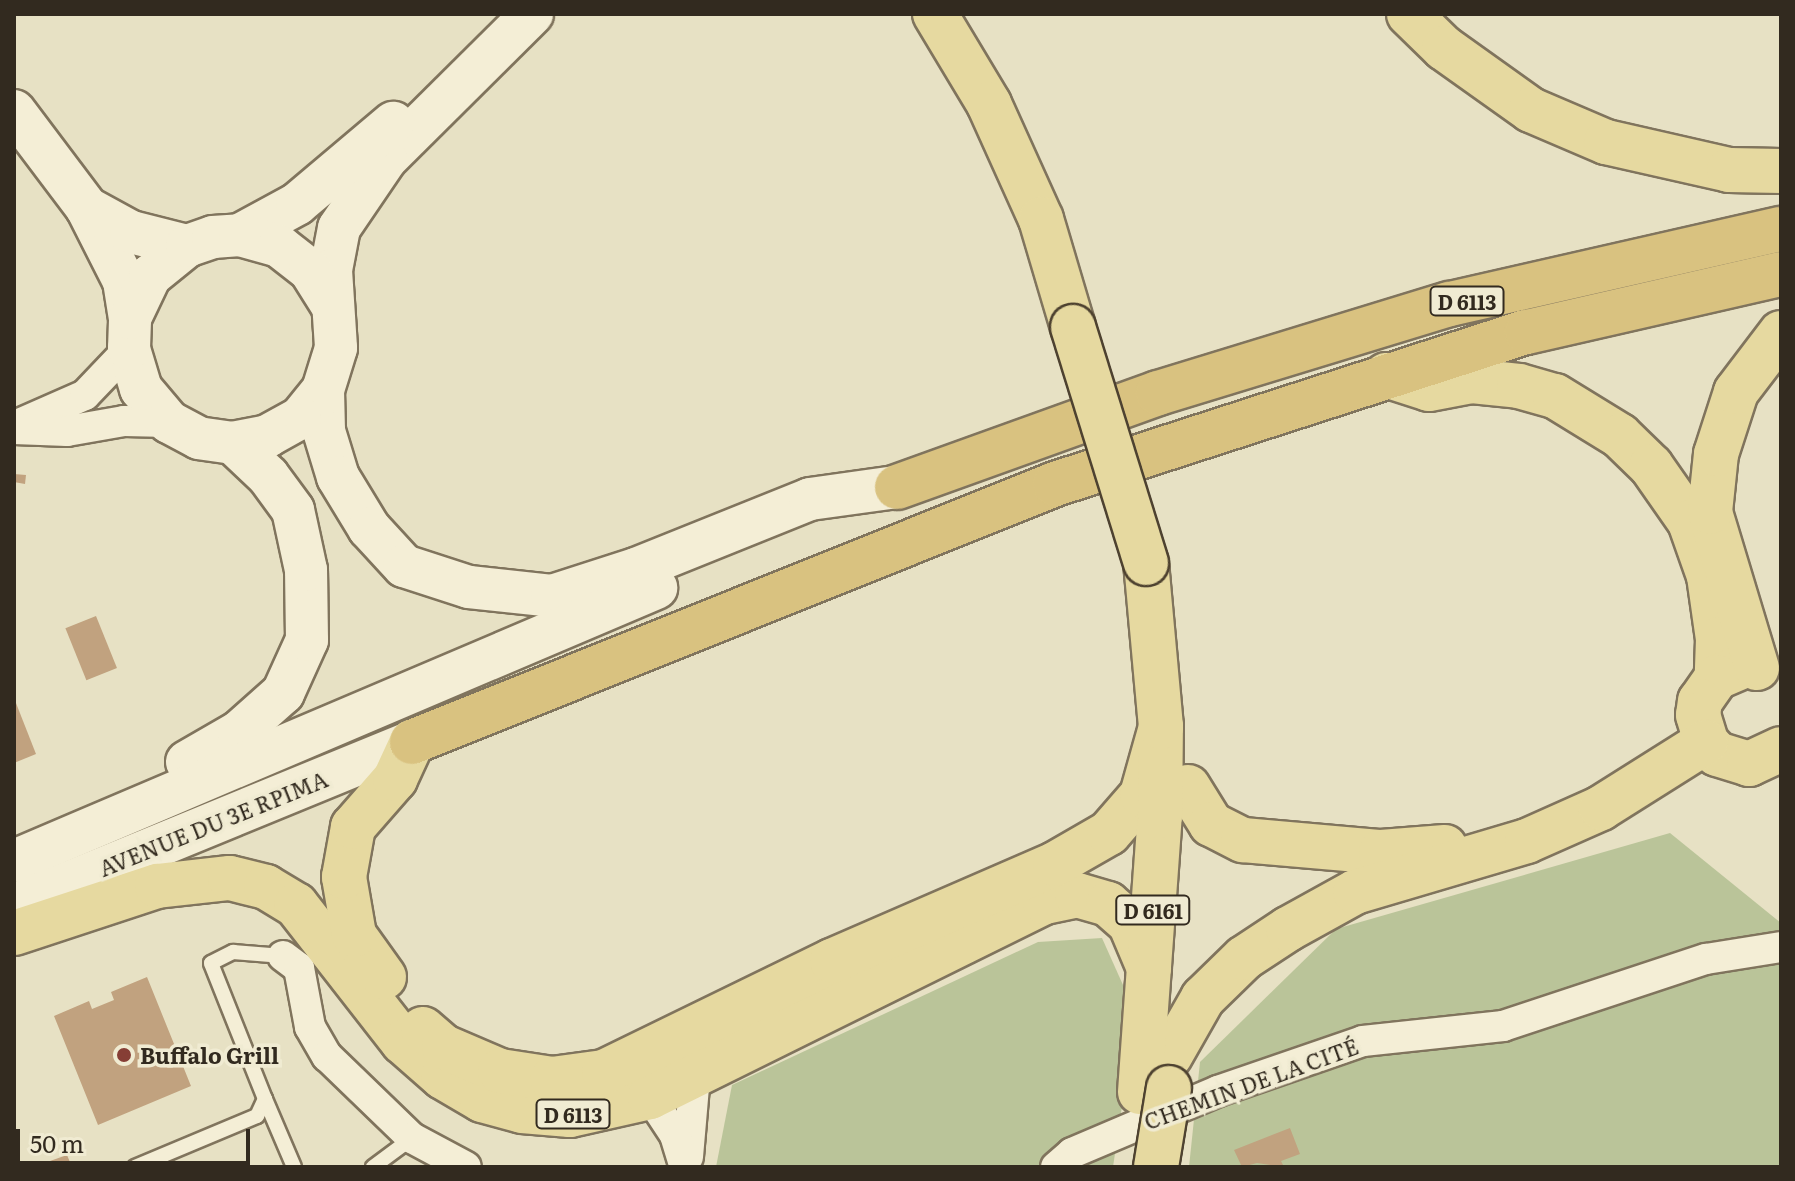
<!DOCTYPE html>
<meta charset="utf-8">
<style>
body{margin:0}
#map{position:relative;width:1795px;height:1181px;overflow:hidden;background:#e7e1c4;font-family:Literata,serif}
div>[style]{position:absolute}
.green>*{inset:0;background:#bac499}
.building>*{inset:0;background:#c1a27f;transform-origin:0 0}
.roads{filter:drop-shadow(2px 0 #80745d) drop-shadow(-2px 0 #80745d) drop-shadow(0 2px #80745d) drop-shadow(0 -2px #80745d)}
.service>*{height:14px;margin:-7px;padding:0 7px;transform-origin:7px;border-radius:7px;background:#f4eed6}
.minor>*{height:30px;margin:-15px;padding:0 15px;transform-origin:15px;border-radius:15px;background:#f4eed6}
.secondary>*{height:42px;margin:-21px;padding:0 21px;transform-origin:21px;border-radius:21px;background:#f4eed6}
.primary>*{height:44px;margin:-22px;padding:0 22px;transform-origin:22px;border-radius:22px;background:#e6d9a0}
.trunk>*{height:44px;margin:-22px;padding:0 22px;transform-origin:22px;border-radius:22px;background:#d9c280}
.bridges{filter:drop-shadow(2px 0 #4e4230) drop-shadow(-2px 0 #4e4230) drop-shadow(0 2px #4e4230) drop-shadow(0 -2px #4e4230)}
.primary-bridge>*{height:44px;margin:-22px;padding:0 22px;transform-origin:22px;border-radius:22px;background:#e6d9a0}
.dots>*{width:22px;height:22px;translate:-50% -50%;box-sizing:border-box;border:4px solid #f0ebd2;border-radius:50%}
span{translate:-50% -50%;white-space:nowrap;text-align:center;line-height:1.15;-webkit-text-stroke:7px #f0ebd2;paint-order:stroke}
.shield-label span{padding:2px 6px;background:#f0ebd2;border:2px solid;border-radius:6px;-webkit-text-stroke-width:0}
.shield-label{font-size:20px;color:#322a1f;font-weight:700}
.street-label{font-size:22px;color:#322a1f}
.poi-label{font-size:22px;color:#322a1f;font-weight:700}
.left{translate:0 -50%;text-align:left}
.frame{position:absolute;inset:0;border:16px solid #322a1f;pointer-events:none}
.scale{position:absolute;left:16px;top:1129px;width:234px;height:36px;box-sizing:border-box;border:4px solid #322a1f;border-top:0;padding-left:10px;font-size:24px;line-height:28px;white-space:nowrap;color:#322a1f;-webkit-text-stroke:6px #f0ebd2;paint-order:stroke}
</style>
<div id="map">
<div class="green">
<i style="clip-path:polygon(1670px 833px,1781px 923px,1781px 1167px,1189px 1167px,1200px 1062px,1336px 929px)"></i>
<i style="clip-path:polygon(1102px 938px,1127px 994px,1130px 1052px,1113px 1167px,716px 1167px,732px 1085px,1038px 942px)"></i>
</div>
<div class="building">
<i style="clip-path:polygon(14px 474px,26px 475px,25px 484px,14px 482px)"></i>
<i style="left:96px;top:616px;width:56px;height:33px;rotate:68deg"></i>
<i style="clip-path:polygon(14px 698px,36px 754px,14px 763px)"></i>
<i style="clip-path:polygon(147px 977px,191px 1086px,98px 1125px,54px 1016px,89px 1001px,92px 1009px,114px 1000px,111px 992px)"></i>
<i style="clip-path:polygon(1290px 1128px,1300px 1154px,1281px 1161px,1284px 1167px,1257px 1163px,1242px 1167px,1234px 1150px)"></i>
<i style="clip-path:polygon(67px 1155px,72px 1167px,33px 1167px)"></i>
</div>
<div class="roads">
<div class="service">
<i style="left:265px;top:1099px;width:74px;rotate:66.9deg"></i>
<i style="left:135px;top:1167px;width:132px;rotate:-22.7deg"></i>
<i style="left:257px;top:1116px;width:19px;rotate:-65deg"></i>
<i style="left:265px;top:1099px;width:146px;rotate:-111.7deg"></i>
<i style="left:211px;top:963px;width:25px;rotate:-27deg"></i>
<i style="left:233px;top:952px;width:50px;rotate:4.6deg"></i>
<i style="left:373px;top:1167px;width:49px;rotate:-36.6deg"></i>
</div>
<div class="minor">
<i style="left:17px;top:425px;width:74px;rotate:-23.8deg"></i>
<i style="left:85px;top:395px;width:64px;rotate:-46.3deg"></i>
<i style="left:14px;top:429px;width:53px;rotate:2.2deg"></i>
<i style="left:67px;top:431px;width:58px;rotate:-10deg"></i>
<i style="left:124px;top:421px;width:45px;rotate:1.3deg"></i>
<i style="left:283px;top:956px;width:20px;rotate:37deg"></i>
<i style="left:299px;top:968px;width:60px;rotate:79.4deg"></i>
<i style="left:310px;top:1027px;width:34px;rotate:60deg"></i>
<i style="left:327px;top:1056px;width:118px;rotate:44deg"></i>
<i style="left:412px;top:1138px;width:61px;rotate:28.2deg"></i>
<i style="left:683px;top:1069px;width:13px;rotate:27deg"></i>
<i style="left:695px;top:1075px;width:82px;rotate:94.9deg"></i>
<i style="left:656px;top:1081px;width:17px;rotate:111deg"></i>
<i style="left:650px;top:1097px;width:45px;rotate:56.7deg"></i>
<i style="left:675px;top:1135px;width:34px;rotate:73deg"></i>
<i style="left:1056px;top:1167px;width:21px;rotate:-41deg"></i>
<i style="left:1072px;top:1153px;width:159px;rotate:-23deg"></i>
<i style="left:1218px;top:1091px;width:153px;rotate:-19deg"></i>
<i style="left:1363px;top:1041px;width:141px;rotate:-6.1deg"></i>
<i style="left:1503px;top:1026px;width:214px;rotate:-18.3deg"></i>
<i style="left:1706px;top:959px;width:76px;rotate:-9.1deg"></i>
</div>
<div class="secondary">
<i style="left:532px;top:14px;width:206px;rotate:135.2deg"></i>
<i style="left:386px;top:159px;width:83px;rotate:124.3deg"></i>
<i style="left:339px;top:228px;width:43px;rotate:100.8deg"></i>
<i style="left:331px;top:270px;width:78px;rotate:86.3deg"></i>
<i style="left:336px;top:348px;width:44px;rotate:107.2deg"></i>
<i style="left:323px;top:390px;width:41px;rotate:88.6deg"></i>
<i style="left:324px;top:431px;width:48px;rotate:73.1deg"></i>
<i style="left:338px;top:477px;width:60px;rotate:58.7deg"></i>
<i style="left:369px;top:528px;width:52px;rotate:47.4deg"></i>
<i style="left:404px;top:566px;width:68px;rotate:17.9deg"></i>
<i style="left:469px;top:587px;width:83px;rotate:6.2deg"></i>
<i style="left:552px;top:596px;width:88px;rotate:-17.8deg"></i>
<i style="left:636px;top:569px;width:188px;rotate:-21.9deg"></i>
<i style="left:810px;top:499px;width:88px;rotate:-7.9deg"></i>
<i style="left:14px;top:111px;width:121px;rotate:53deg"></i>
<i style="left:87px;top:208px;width:82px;rotate:63.1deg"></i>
<i style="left:124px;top:281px;width:37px;rotate:81deg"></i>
<i style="left:87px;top:208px;width:50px;rotate:28.6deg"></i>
<i style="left:131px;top:232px;width:58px;rotate:14deg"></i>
<i style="left:240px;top:235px;width:65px;rotate:-28.5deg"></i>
<i style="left:297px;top:204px;width:126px;rotate:-40.2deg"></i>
<i style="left:323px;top:390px;width:36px;rotate:129deg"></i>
<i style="left:300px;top:418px;width:37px;rotate:151deg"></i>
<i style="left:268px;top:436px;width:36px;rotate:169deg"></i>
<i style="left:233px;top:443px;width:34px;rotate:-172deg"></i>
<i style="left:199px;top:438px;width:34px;rotate:-152deg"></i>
<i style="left:169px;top:422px;width:43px;rotate:-130.3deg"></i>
<i style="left:141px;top:389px;width:42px;rotate:-106.7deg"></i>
<i style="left:129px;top:349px;width:31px;rotate:-88deg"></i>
<i style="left:130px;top:318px;width:47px;rotate:-64.5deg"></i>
<i style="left:150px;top:276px;width:48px;rotate:-39deg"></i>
<i style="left:187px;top:246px;width:28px;rotate:-19deg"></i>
<i style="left:213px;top:237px;width:27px;rotate:-4deg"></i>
<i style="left:240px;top:235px;width:41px;rotate:15.8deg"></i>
<i style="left:279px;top:246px;width:39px;rotate:38deg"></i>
<i style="left:310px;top:270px;width:40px;rotate:58deg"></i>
<i style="left:187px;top:762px;width:60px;rotate:-30deg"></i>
<i style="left:239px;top:732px;width:59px;rotate:-41.6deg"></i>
<i style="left:283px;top:693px;width:58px;rotate:-65.6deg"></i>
<i style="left:307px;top:640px;width:70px;rotate:-90.8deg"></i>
<i style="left:306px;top:570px;width:61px;rotate:-102.2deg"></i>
<i style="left:293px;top:510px;width:42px;rotate:-126.3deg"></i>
<i style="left:268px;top:476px;width:48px;rotate:-136.7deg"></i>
<i style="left:14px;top:861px;width:698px;rotate:-23.04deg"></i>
<i style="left:14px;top:905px;width:430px;rotate:-22.3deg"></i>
</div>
<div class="primary">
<i style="left:935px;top:14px;width:105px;rotate:59deg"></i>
<i style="left:989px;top:104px;width:126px;rotate:65.7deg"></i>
<i style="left:1041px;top:219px;width:113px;rotate:73.5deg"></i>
<i style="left:1409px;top:14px;width:49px;rotate:44.2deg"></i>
<i style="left:1444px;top:48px;width:107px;rotate:35.5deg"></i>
<i style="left:1531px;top:110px;width:82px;rotate:23.1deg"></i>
<i style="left:1606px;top:142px;width:126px;rotate:12.8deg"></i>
<i style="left:1729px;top:170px;width:52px;rotate:1.1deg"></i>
<i style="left:1386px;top:375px;width:45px;rotate:18deg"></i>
<i style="left:1429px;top:389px;width:44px;rotate:-10.5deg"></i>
<i style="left:1472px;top:381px;width:47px;rotate:6.1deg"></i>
<i style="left:1519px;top:386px;width:37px;rotate:16deg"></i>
<i style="left:1555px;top:396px;width:76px;rotate:31.6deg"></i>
<i style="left:1620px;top:436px;width:43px;rotate:44.1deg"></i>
<i style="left:1651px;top:466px;width:68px;rotate:55.1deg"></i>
<i style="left:1690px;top:522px;width:57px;rotate:70.6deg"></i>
<i style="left:1709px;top:576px;width:64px;rotate:81.9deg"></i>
<i style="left:1718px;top:639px;width:38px;rotate:92deg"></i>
<i style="left:1741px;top:667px;width:26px;rotate:157deg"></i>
<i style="left:1717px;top:677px;width:29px;rotate:125deg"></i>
<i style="left:1700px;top:701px;width:14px;rotate:98deg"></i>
<i style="left:1698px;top:715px;width:28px;rotate:73deg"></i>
<i style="left:1706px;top:742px;width:16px;rotate:47deg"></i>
<i style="left:1717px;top:754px;width:34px;rotate:17deg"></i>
<i style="left:1749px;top:764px;width:35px;rotate:-25deg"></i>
<i style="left:1757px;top:668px;width:163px;rotate:-106.8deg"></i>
<i style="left:1710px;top:512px;width:58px;rotate:-84.1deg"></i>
<i style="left:1716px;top:454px;width:65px;rotate:-72.1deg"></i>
<i style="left:1736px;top:392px;width:74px;rotate:-52.7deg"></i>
<i style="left:1188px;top:787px;width:44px;rotate:58.1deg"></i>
<i style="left:1211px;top:824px;width:36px;rotate:27deg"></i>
<i style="left:1243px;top:840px;width:139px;rotate:5deg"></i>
<i style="left:1381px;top:852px;width:64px;rotate:-4.5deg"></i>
<i style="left:14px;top:933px;width:151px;rotate:-18.2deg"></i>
<i style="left:157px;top:886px;width:73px;rotate:-6.3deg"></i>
<i style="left:230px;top:878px;width:37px;rotate:14deg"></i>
<i style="left:266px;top:887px;width:35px;rotate:31deg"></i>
<i style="left:296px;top:905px;width:174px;rotate:52deg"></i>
<i style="left:403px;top:1042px;width:53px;rotate:41.2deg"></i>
<i style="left:443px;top:1077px;width:45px;rotate:30.5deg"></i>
<i style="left:482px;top:1100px;width:41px;rotate:15.4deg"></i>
<i style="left:522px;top:1111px;width:48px;rotate:4.8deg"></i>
<i style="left:570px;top:1115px;width:82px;rotate:-12.7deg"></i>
<i style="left:650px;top:1097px;width:441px;rotate:-26.3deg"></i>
<i style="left:1045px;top:902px;width:33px;rotate:-12deg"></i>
<i style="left:1077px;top:895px;width:32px;rotate:16deg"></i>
<i style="left:1108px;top:904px;width:29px;rotate:41deg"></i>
<i style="left:1130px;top:923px;width:49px;rotate:67.1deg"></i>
<i style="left:384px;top:977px;width:52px;rotate:-125.5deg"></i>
<i style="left:354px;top:935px;width:59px;rotate:-99.8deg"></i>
<i style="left:344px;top:877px;width:51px;rotate:-79.8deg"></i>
<i style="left:353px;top:827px;width:64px;rotate:-48.8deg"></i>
<i style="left:395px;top:779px;width:41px;rotate:-65.3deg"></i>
<i style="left:423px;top:1029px;width:28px;rotate:41deg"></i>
<i style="left:444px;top:1047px;width:61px;rotate:23.2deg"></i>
<i style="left:500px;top:1071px;width:53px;rotate:8.7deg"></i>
<i style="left:552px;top:1079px;width:52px;rotate:-7.7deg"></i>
<i style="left:604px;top:1072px;width:254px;rotate:-26deg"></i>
<i style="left:832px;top:961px;width:243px;rotate:-23.5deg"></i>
<i style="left:1055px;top:864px;width:62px;rotate:-29.9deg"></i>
<i style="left:1109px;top:833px;width:50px;rotate:-49deg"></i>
<i style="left:1142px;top:795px;width:71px;rotate:-74.4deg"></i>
<i style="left:1170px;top:1056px;width:67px;rotate:-60.4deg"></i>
<i style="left:1203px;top:998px;width:57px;rotate:-44.3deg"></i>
<i style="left:1244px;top:958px;width:53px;rotate:-33.4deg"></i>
<i style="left:1288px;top:929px;width:77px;rotate:-28.9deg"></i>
<i style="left:1355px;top:892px;width:179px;rotate:-16.5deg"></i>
<i style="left:1527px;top:841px;width:81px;rotate:-24deg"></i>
<i style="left:1601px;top:808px;width:124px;rotate:-32.2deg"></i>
<i style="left:1140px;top:1092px;width:277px;rotate:-85.9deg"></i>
<i style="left:1160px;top:816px;width:89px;rotate:-89.4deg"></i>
<i style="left:1161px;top:727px;width:165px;rotate:-95.2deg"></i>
</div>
<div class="trunk">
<i style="left:897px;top:487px;width:277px;rotate:-19.8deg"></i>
<i style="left:1158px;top:393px;width:305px;rotate:-17deg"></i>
<i style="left:1450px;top:304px;width:339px;rotate:-12.8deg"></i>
<i style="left:412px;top:742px;width:693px;rotate:-21.86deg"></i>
<i style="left:1055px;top:484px;width:496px;rotate:-17.9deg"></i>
<i style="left:1527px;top:332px;width:261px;rotate:-12.9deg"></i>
</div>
</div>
<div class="bridges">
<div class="primary-bridge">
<i style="left:1073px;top:327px;width:247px;rotate:72.8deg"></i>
<i style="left:1156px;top:1167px;width:80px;rotate:-80.7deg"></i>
</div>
</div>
<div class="dots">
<i style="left:124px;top:1055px;background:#863e35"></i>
</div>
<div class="shield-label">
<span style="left:1467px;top:301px">D 6113</span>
<span style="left:1153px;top:910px">D 6161</span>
<span style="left:573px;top:1114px">D 6113</span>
</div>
<div class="street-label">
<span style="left:213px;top:823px;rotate:-22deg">AVENUE DU 3E RPIMA</span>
<span style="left:1251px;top:1083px;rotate:-20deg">CHEMIN DE LA CITÉ</span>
</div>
<div class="poi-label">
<span class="left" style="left:140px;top:1055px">Buffalo Grill</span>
</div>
<div class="frame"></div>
<div class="scale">50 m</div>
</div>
